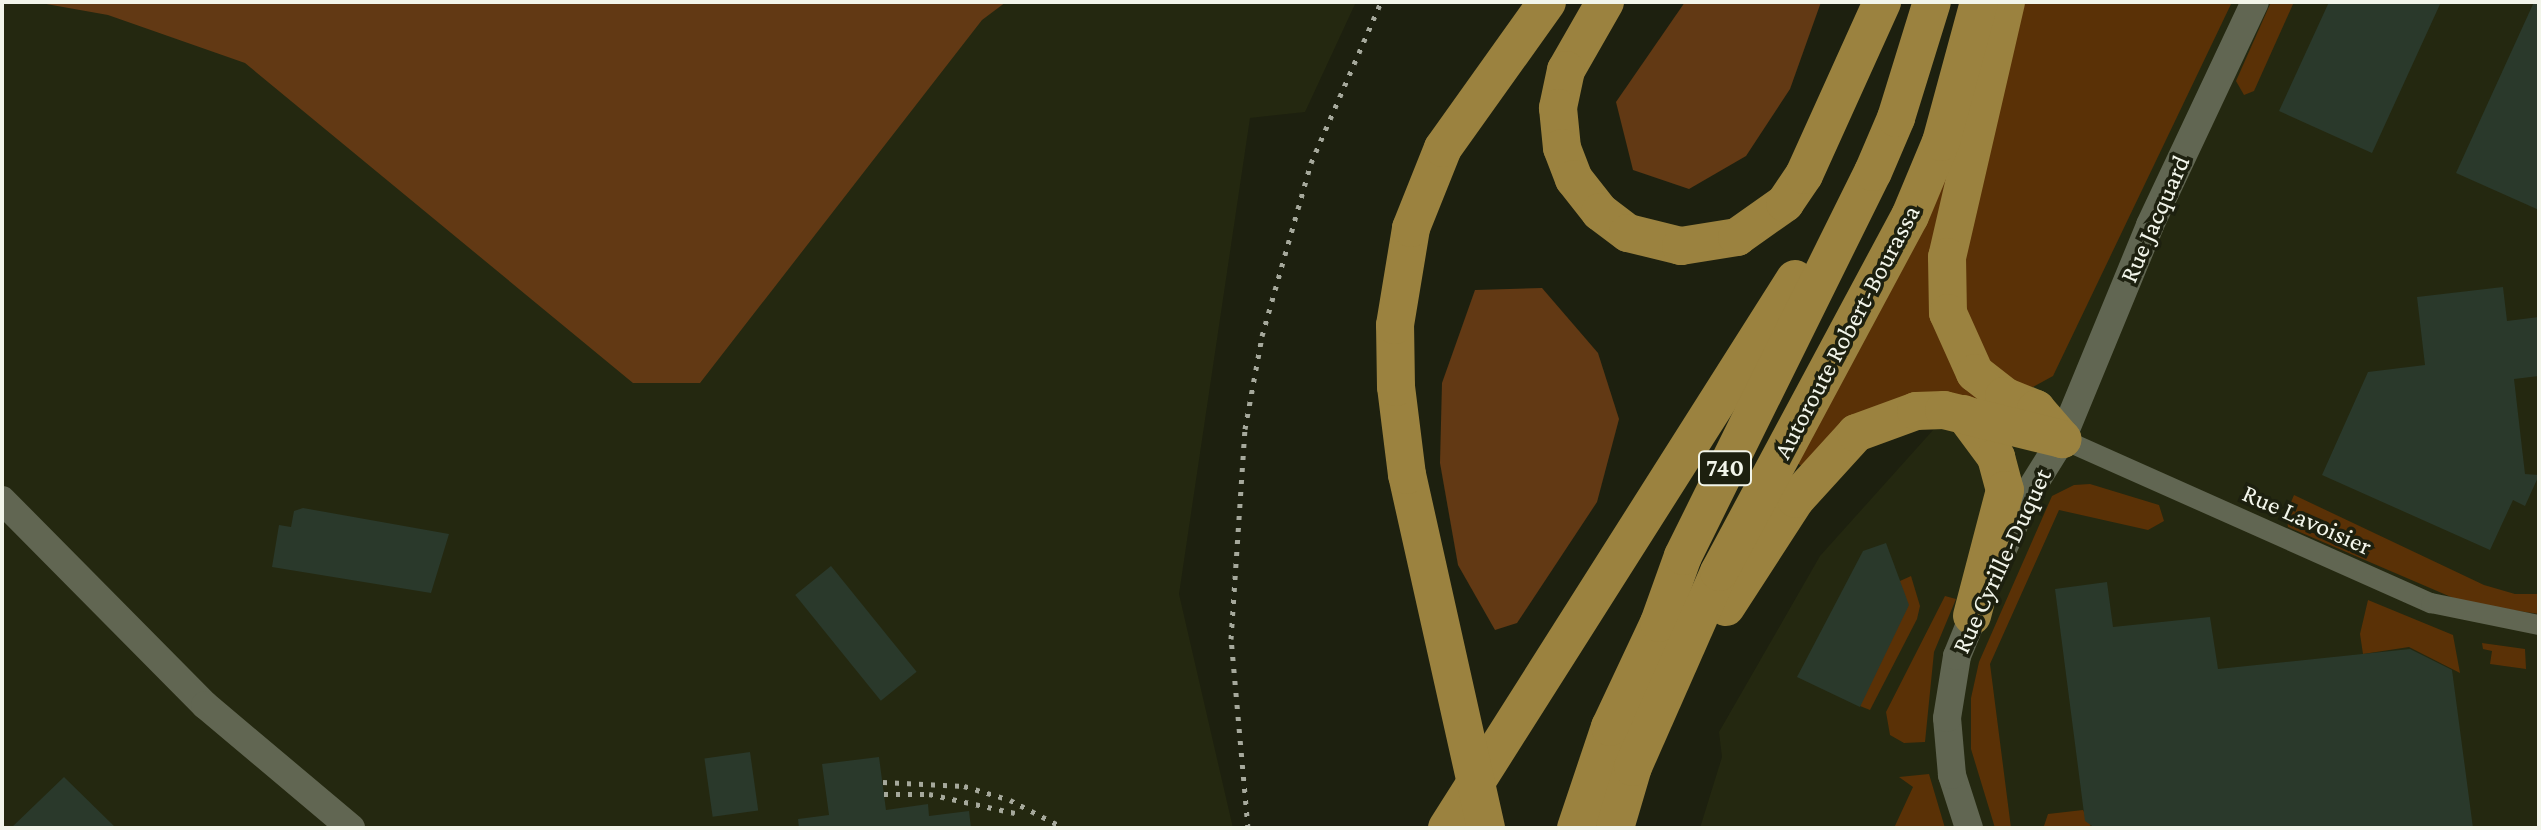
<!DOCTYPE html>
<style>
body{margin:0}
#map{position:relative;width:2541px;height:830px;overflow:hidden;background:#1d200f;font-family:"Crimson Pro",serif}
div>[style]{position:absolute}
.built>*{inset:0;background:#242810}
.green>*{inset:0;background:#5a3106}
.forest>*{inset:0;background:#623914}
.building>*{inset:0;background:#2a392b;transform-origin:0 0}
.street>*{height:20px;margin:-10px;padding:0 10px;transform-origin:10px;border-radius:10px;background:#616652}
.secondary>*{height:28px;margin:-14px;padding:0 14px;transform-origin:14px;border-radius:14px;background:#616652}
.highway>*{height:38px;margin:-19px;padding:0 19px;transform-origin:19px;border-radius:19px;background:#9b823f}
.rail>*{height:5px;margin-top:-2.5px;transform-origin:0;background:repeating-linear-gradient(90deg,#a6a99c 0 4px,transparent 0 12px)}
span{translate:-50% -50%;white-space:nowrap;text-align:center;line-height:1.15;-webkit-text-stroke:7px #1d200f;paint-order:stroke}
.shield-label span{padding:2px 6px;background:#1d200f;border:2px solid;border-radius:6px;-webkit-text-stroke-width:0}
.shield-label{font-size:24px;color:#f2f5ea;font-weight:700}
.street-label{font-size:26px;color:#f2f5ea}
.frame{position:absolute;inset:0;border:4px solid #f2f5ea;pointer-events:none}
</style>
<div id="map">
<div class="built">
<i style="clip-path:polygon(2px 2px,1356px 2px,1305px 112px,1250px 118px,1179px 594px,1233px 828px,2px 828px)"></i>
<i style="clip-path:polygon(2048px 2px,2539px 2px,2539px 828px,1700px 828px,1722px 757px,1719px 732px,1820px 556px,1995px 361px)"></i>
</div>
<div class="green">
<i style="clip-path:polygon(2023px 2px,2232px 2px,2053px 376px,2029px 389px,2008px 380px,1981px 353px,1963px 321px,1959px 274px)"></i>
<i style="clip-path:polygon(2271px 2px,2294px 2px,2254px 91px,2244px 95px,2236px 81px)"></i>
<i style="clip-path:polygon(1966px 114px,1934px 266px,1986px 400px,1803px 467px,1797px 463px)"></i>
<i style="clip-path:polygon(2090px 484px,2159px 505px,2164px 521px,2148px 530px,2059px 510px,1990px 664px,2011px 828px,1995px 828px,1971px 749px,1971px 698px,1979px 662px,2052px 496px,2074px 485px)"></i>
<i style="clip-path:polygon(2294px 495px,2484px 585px,2515px 594px,2539px 594px,2539px 614px,2465px 603px,2288px 527px,2286px 514px)"></i>
<i style="clip-path:polygon(1911px 576px,1920px 606px,1917px 619px,1870px 710px,1860px 706px,1900px 581px)"></i>
<i style="clip-path:polygon(1945px 596px,1956px 599px,1934px 652px,1925px 742px,1904px 743px,1890px 735px,1886px 712px)"></i>
<i style="clip-path:polygon(2368px 600px,2453px 635px,2460px 673px,2409px 647px,2363px 654px,2360px 634px)"></i>
<i style="clip-path:polygon(2482px 643px,2525px 649px,2526px 669px,2490px 664px,2492px 651px,2483px 649px)"></i>
<i style="clip-path:polygon(1929px 774px,1945px 828px,1894px 828px,1913px 787px,1899px 777px)"></i>
<i style="clip-path:polygon(2083px 810px,2091px 825px,2087px 828px,2044px 826px,2048px 814px)"></i>
</div>
<div class="forest">
<i style="clip-path:polygon(35px 2px,1006px 2px,982px 20px,700px 383px,633px 383px,245px 63px,108px 15px)"></i>
<i style="clip-path:polygon(1685px 2px,1821px 2px,1790px 89px,1746px 156px,1689px 189px,1633px 170px,1616px 102px)"></i>
<i style="clip-path:polygon(1542px 288px,1598px 353px,1619px 419px,1597px 502px,1517px 623px,1495px 630px,1458px 565px,1440px 463px,1442px 383px,1475px 290px)"></i>
</div>
<div class="building">
<i style="clip-path:polygon(2329px 2px,2441px 2px,2372px 153px,2279px 111px)"></i>
<i style="clip-path:polygon(2534px 2px,2539px 2px,2539px 210px,2456px 173px)"></i>
<i style="clip-path:polygon(2503px 287px,2507px 321px,2539px 317px,2539px 376px,2514px 379px,2525px 474px,2539px 475px,2525px 506px,2513px 500px,2490px 550px,2322px 475px,2368px 372px,2425px 365px,2417px 297px)"></i>
<i style="clip-path:polygon(303px 508px,449px 534px,431px 593px,272px 567px,279px 525px,291px 527px,294px 511px)"></i>
<i style="clip-path:polygon(1886px 543px,1909px 605px,1860px 707px,1797px 677px,1863px 551px)"></i>
<i style="left:831px;top:566px;width:136px;height:46px;rotate:51deg"></i>
<i style="clip-path:polygon(2107px 582px,2113px 627px,2210px 617px,2218px 669px,2410px 649px,2452px 670px,2473px 828px,2095px 828px,2085px 821px,2055px 589px)"></i>
<i style="left:750px;top:752px;width:59px;height:46px;rotate:82deg"></i>
<i style="clip-path:polygon(879px 757px,886px 810px,928px 804px,929px 816px,969px 811px,971px 828px,799px 828px,798px 819px,829px 815px,822px 764px)"></i>
<i style="clip-path:polygon(64px 777px,116px 828px,11px 828px)"></i>
</div>
<div class="street">
<i style="left:2062px;top:439px;width:404px;rotate:24deg"></i>
<i style="left:2431px;top:603px;width:110px;rotate:11.5deg"></i>
</div>
<div class="secondary">
<i style="left:2px;top:500px;width:289px;rotate:45.3deg"></i>
<i style="left:205px;top:705px;width:191px;rotate:40.1deg"></i>
<i style="left:2003px;top:549px;width:63px;rotate:-65.5deg"></i>
<i style="left:2029px;top:492px;width:62px;rotate:-58.1deg"></i>
<i style="left:2062px;top:439px;width:231px;rotate:-67.6deg"></i>
<i style="left:2150px;top:225px;width:246px;rotate:-64.8deg"></i>
<i style="left:1969px;top:828px;width:56px;rotate:-107.8deg"></i>
<i style="left:1952px;top:775px;width:57px;rotate:-95deg"></i>
<i style="left:1947px;top:718px;width:63px;rotate:-80.8deg"></i>
<i style="left:1957px;top:656px;width:64px;rotate:-67.9deg"></i>
</div>
<div class="highway">
<i style="left:1605px;top:2px;width:78px;rotate:119.8deg"></i>
<i style="left:1566px;top:70px;width:39px;rotate:102deg"></i>
<i style="left:1558px;top:108px;width:40px;rotate:84.3deg"></i>
<i style="left:1562px;top:148px;width:33px;rotate:69deg"></i>
<i style="left:1574px;top:179px;width:42px;rotate:51.8deg"></i>
<i style="left:1600px;top:212px;width:35px;rotate:37deg"></i>
<i style="left:1628px;top:233px;width:55px;rotate:13.8deg"></i>
<i style="left:1681px;top:246px;width:57px;rotate:-9.1deg"></i>
<i style="left:1737px;top:237px;width:59px;rotate:-35.3deg"></i>
<i style="left:1785px;top:203px;width:34px;rotate:-56deg"></i>
<i style="left:1804px;top:175px;width:190px;rotate:-65.7deg"></i>
<i style="left:2006px;top:2px;width:262px;rotate:103deg"></i>
<i style="left:1947px;top:257px;width:56px;rotate:89deg"></i>
<i style="left:1948px;top:313px;width:66px;rotate:65.8deg"></i>
<i style="left:1975px;top:373px;width:37px;rotate:38deg"></i>
<i style="left:2004px;top:396px;width:35px;rotate:22deg"></i>
<i style="left:2036px;top:409px;width:40px;rotate:49deg"></i>
<i style="left:1964px;top:414px;width:54px;rotate:53.3deg"></i>
<i style="left:1996px;top:457px;width:34px;rotate:75deg"></i>
<i style="left:2005px;top:490px;width:130px;rotate:104.7deg"></i>
<i style="left:1726px;top:607px;width:129px;rotate:-57.1deg"></i>
<i style="left:1796px;top:499px;width:89px;rotate:-47.7deg"></i>
<i style="left:1856px;top:433px;width:64px;rotate:-20.1deg"></i>
<i style="left:1916px;top:411px;width:28px;rotate:-2deg"></i>
<i style="left:1944px;top:410px;width:122px;rotate:13.8deg"></i>
<i style="left:1447px;top:828px;width:650px;rotate:-57.63deg"></i>
<i style="left:1486px;top:828px;width:362px;rotate:-102.6deg"></i>
<i style="left:1407px;top:475px;width:89px;rotate:-97.1deg"></i>
<i style="left:1396px;top:387px;width:62px;rotate:-90.9deg"></i>
<i style="left:1395px;top:325px;width:98px;rotate:-80.6deg"></i>
<i style="left:1411px;top:228px;width:86px;rotate:-68.2deg"></i>
<i style="left:1443px;top:148px;width:179px;rotate:-54.5deg"></i>
<i style="left:1576px;top:828px;width:107px;rotate:-71.4deg"></i>
<i style="left:1610px;top:727px;width:115px;rotate:-64.8deg"></i>
<i style="left:1659px;top:623px;width:71px;rotate:-70.3deg"></i>
<i style="left:1683px;top:556px;width:428px;rotate:-63.7deg"></i>
<i style="left:1873px;top:172px;width:59px;rotate:-66.9deg"></i>
<i style="left:1896px;top:118px;width:121px;rotate:-72.8deg"></i>
<i style="left:1615px;top:828px;width:64px;rotate:-73.6deg"></i>
<i style="left:1633px;top:767px;width:213px;rotate:-66.2deg"></i>
<i style="left:1719px;top:572px;width:404px;rotate:-61.8deg"></i>
<i style="left:1910px;top:216px;width:80px;rotate:-67.3deg"></i>
<i style="left:1941px;top:142px;width:145px;rotate:-74.8deg"></i>
</div>
<div class="rail">
<i style="left:883px;top:782px;width:81px;rotate:2.8deg"></i>
<i style="left:964px;top:786px;width:48px;rotate:16.9deg"></i>
<i style="left:1010px;top:800px;width:61px;rotate:27.4deg"></i>
<i style="left:884px;top:794px;width:45px"></i>
<i style="left:929px;top:794px;width:88px;rotate:12.5deg"></i>
<i style="left:1248px;top:828px;width:190px;rotate:-95.1deg"></i>
<i style="left:1231px;top:639px;width:210px;rotate:-86.2deg"></i>
<i style="left:1245px;top:429px;width:95px;rotate:-79.6deg"></i>
<i style="left:1262px;top:336px;width:180px;rotate:-74.2deg"></i>
<i style="left:1311px;top:163px;width:176px;rotate:-66.5deg"></i>
</div>
<div class="shield-label">
<span style="left:1725px;top:468px">740</span>
</div>
<div class="street-label">
<span style="left:2155px;top:219px;rotate:-66deg">Rue Jacquard</span>
<span style="left:1847px;top:332px;rotate:-62deg">Autoroute Robert-Bourassa</span>
<span style="left:2307px;top:520px;rotate:24deg">Rue Lavoisier</span>
<span style="left:2002px;top:561px;rotate:-65deg">Rue Cyrille-Duquet</span>
</div>
<div class="frame"></div>
</div>
